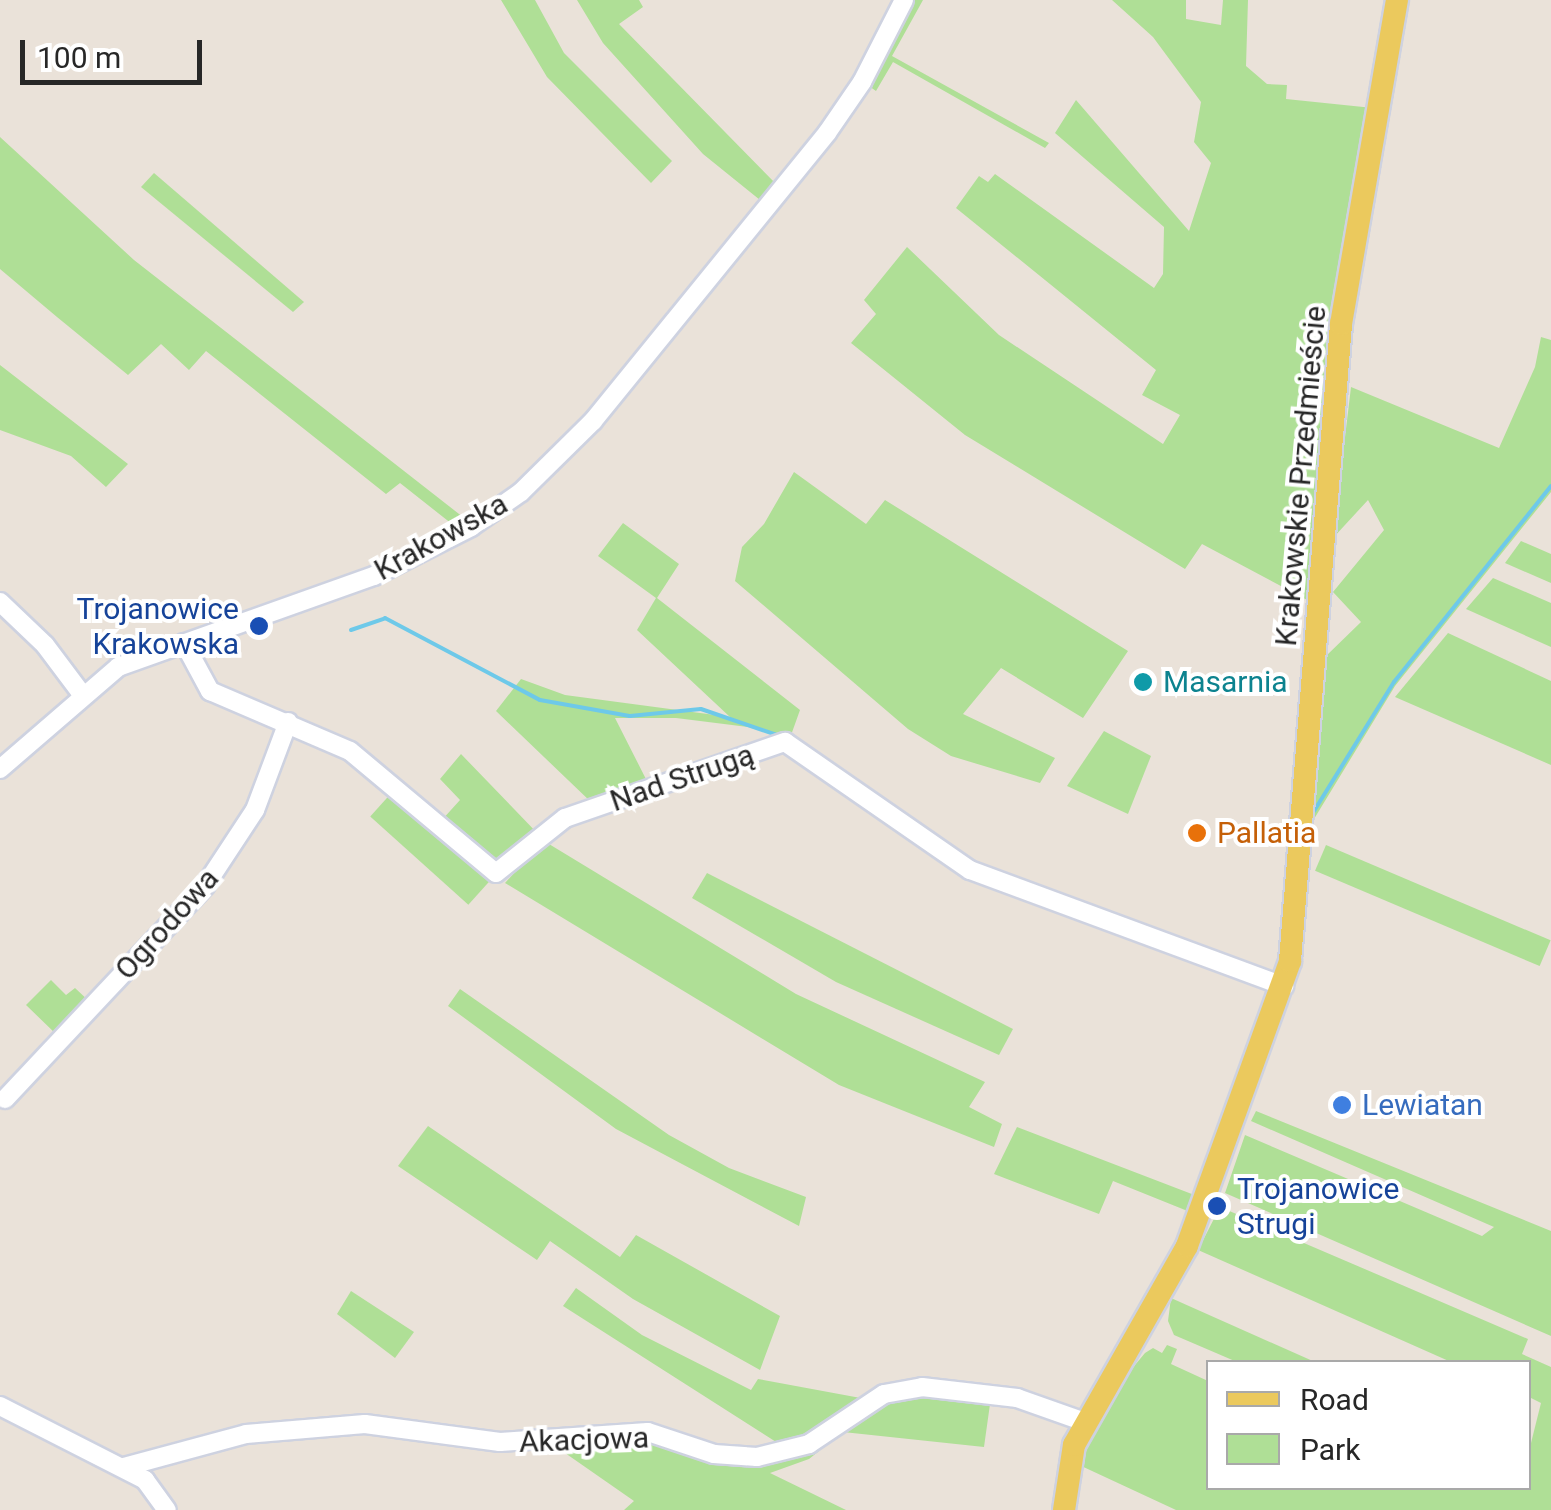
<!DOCTYPE html>
<meta charset="utf-8">
<style>
body{margin:0}
#map{position:relative;width:1551px;height:1510px;overflow:hidden;background:#eae2d9;font-family:Roboto,sans-serif}
div>[style]{position:absolute}
.green>*{inset:0;background:#afdf96;transform-origin:0 0}
.stream>*{height:4px;margin:-2px;padding:0 2px;transform-origin:2px;border-radius:2px;background:#6ec9e9}
.roads{filter:drop-shadow(2px 0 #ced2e0) drop-shadow(-2px 0 #ced2e0) drop-shadow(0 2px #ced2e0) drop-shadow(0 -2px #ced2e0)}
.minor>*{height:18px;margin:-9px;padding:0 9px;transform-origin:9px;border-radius:9px;background:#fff}
.major>*{height:22px;margin:-11px;padding:0 11px;transform-origin:11px;border-radius:11px;background:#ebc95d}
.dots>*{width:28px;height:28px;translate:-50% -50%;box-sizing:border-box;border:5px solid #fff;border-radius:50%}
span{translate:-50% -50%;white-space:nowrap;text-align:center;line-height:1.15;-webkit-text-stroke:8px #fff;paint-order:stroke}
.street-label{font-size:30px;color:#272727}
.transit-label{font-size:30px;color:#164399}
.right{translate:-100% -50%;text-align:right}
.left{translate:0 -50%;text-align:left}
.culture-label{font-size:30px;color:#0d838f}
.food-label{font-size:30px;color:#c56008}
.shop-label{font-size:30px;color:#366cbe}
.legend{position:absolute;left:1206px;top:1360px;width:325px;height:130px;box-sizing:border-box;background:#fff;border:2px solid #a9a9a9;margin:0;padding:12px 18px;list-style:none;font-size:30px;color:#272727}
.legend li{display:flex;align-items:center;gap:20px;height:50px}
.legend b{width:50px;border:2px solid #a9a9a9}
.scale{position:absolute;left:20px;top:40px;width:182px;height:45px;box-sizing:border-box;border:5px solid #272727;border-top:0;padding-left:12px;font-size:30px;line-height:35px;white-space:nowrap;color:#272727;-webkit-text-stroke:8px #fff;paint-order:stroke}
</style>
<div id="map">
<div class="green">
<i style="clip-path:polygon(501px 0,535px 0,564px 53px,672px 161px,651px 183px,547px 77px)"></i>
<i style="clip-path:polygon(577px 0,639px 0,643px 7px,619px 24px,776px 184px,760px 200px,703px 154px,603px 43px)"></i>
<i style="clip-path:polygon(911px 0,923px 0,892px 56px,1049px 143px,1045px 148px,893px 62px,876px 91px,866px 84px)"></i>
<i style="clip-path:polygon(1112px 0,1186px 0,1186px 19px,1221px 25px,1223px 0,1248px 0,1246px 66px,1267px 84px,1287px 85px,1286px 99px,1373px 108px,1311px 602px,1202px 544px,1185px 569px,965px 435px,851px 343px,876px 314px,864px 300px,907px 247px,999px 335px,1163px 444px,1180px 415px,1142px 395px,1156px 370px,956px 208px,979px 176px,988px 182px,995px 174px,1154px 288px,1163px 274px,1164px 227px,1055px 133px,1076px 100px,1189px 231px,1211px 163px,1194px 142px,1201px 102px,1153px 37px)"></i>
<i style="clip-path:polygon(0 137px,134px 260px,468px 521px,457px 528px,400px 483px,386px 494px,206px 351px,189px 370px,161px 344px,128px 375px,57px 317px,0 269px)"></i>
<i style="clip-path:polygon(154px 173px,304px 302px,293px 312px,141px 187px)"></i>
<i style="clip-path:polygon(1541px 337px,1551px 340px,1551px 492px,1395px 686px,1314px 819px,1325px 657px,1361px 622px,1333px 592px,1384px 530px,1368px 500px,1333px 538px,1351px 387px,1499px 448px,1535px 367px)"></i>
<i style="clip-path:polygon(0 365px,128px 464px,106px 487px,71px 456px,0 430px)"></i>
<i style="clip-path:polygon(794px 472px,866px 524px,885px 500px,1128px 651px,1083px 718px,1001px 668px,963px 714px,1055px 758px,1040px 783px,951px 756px,908px 729px,735px 581px,742px 547px,764px 524px)"></i>
<i style="clip-path:polygon(623px 523px,679px 564px,657px 598px,800px 710px,790px 738px,783px 739px,765px 729px,676px 718px,615px 718px,650px 787px,592px 803px,496px 711px,521px 679px,565px 695px,730px 717px,637px 630px,656px 598px,598px 556px)"></i>
<i style="clip-path:polygon(1521px 541px,1551px 554px,1551px 583px,1505px 563px)"></i>
<i style="clip-path:polygon(1493px 578px,1551px 603px,1551px 647px,1466px 609px)"></i>
<i style="clip-path:polygon(1448px 633px,1551px 681px,1551px 765px,1395px 697px)"></i>
<i style="clip-path:polygon(1104px 731px,1151px 756px,1128px 814px,1067px 786px)"></i>
<i style="clip-path:polygon(461px 754px,540px 836px,503px 867px,441px 821px,460px 800px,440px 779px)"></i>
<i style="left:395px;top:789px;width:132px;height:37px;rotate:42deg"></i>
<i style="clip-path:polygon(544px 841px,796px 994px,985px 1082px,969px 1107px,1002px 1124px,994px 1147px,839px 1085px,505px 883px)"></i>
<i style="left:1326px;top:845px;width:244px;height:28px;rotate:23deg"></i>
<i style="clip-path:polygon(707px 873px,1013px 1029px,999px 1055px,836px 982px,692px 898px)"></i>
<i style="clip-path:polygon(51px 980px,66px 995px,75px 988px,91px 1003px,57px 1035px,26px 1005px)"></i>
<i style="clip-path:polygon(460px 989px,669px 1135px,729px 1168px,806px 1197px,799px 1226px,616px 1129px,448px 1006px)"></i>
<i style="clip-path:polygon(1256px 1111px,1551px 1231px,1551px 1336px,1225px 1193px,1245px 1135px,1482px 1236px,1494px 1227px,1251px 1121px)"></i>
<i style="clip-path:polygon(428px 1126px,620px 1257px,636px 1235px,780px 1316px,760px 1370px,633px 1299px,550px 1241px,537px 1260px,398px 1166px)"></i>
<i style="clip-path:polygon(1017px 1127px,1197px 1196px,1190px 1212px,1113px 1181px,1099px 1214px,994px 1174px)"></i>
<i style="clip-path:polygon(1220px 1207px,1528px 1339px,1522px 1354px,1551px 1367px,1551px 1510px,1176px 1510px,1077px 1464px,1130px 1371px,1145px 1353px,1153px 1348px,1162px 1353px,1167px 1345px,1177px 1349px,1171px 1364px,1208px 1381px,1208px 1488px,1528px 1488px,1529px 1451px,1541px 1403px,1529px 1397px,1528px 1362px,1451px 1362px,1198px 1250px)"></i>
<i style="clip-path:polygon(576px 1288px,642px 1335px,751px 1390px,758px 1379px,866px 1399px,830px 1428px,784px 1447px,563px 1306px)"></i>
<i style="clip-path:polygon(351px 1291px,414px 1332px,395px 1358px,337px 1314px)"></i>
<i style="clip-path:polygon(1171px 1298px,1315px 1362px,1237px 1362px,1174px 1335px,1168px 1321px)"></i>
<i style="clip-path:polygon(920px 1393px,991px 1397px,984px 1447px,843px 1432px,809px 1459px,770px 1473px,846px 1510px,624px 1510px,634px 1501px,555px 1446px,652px 1440px,717px 1462px,805px 1452px,890px 1400px)"></i>
</div>
<div class="stream">
<i style="left:351px;top:630px;width:36px;rotate:-19deg"></i>
<i style="left:385px;top:618px;width:175px;rotate:27.9deg"></i>
<i style="left:540px;top:700px;width:91px;rotate:10.1deg"></i>
<i style="left:630px;top:716px;width:71px;rotate:-5.6deg"></i>
<i style="left:701px;top:709px;width:87px;rotate:18.9deg"></i>
<i style="left:1314px;top:811px;width:152px;rotate:-58.2deg"></i>
<i style="left:1394px;top:682px;width:251px;rotate:-51.3deg"></i>
</div>
<div class="roads">
<div class="minor">
<i style="left:0;top:602px;width:62px;rotate:43.7deg"></i>
<i style="left:45px;top:645px;width:60px;rotate:53.1deg"></i>
<i style="left:184px;top:643px;width:55px;rotate:61.6deg"></i>
<i style="left:210px;top:691px;width:152px;rotate:23.2deg"></i>
<i style="left:350px;top:751px;width:190px;rotate:39.9deg"></i>
<i style="left:496px;top:873px;width:88px;rotate:-38.6deg"></i>
<i style="left:565px;top:818px;width:233px;rotate:-19.1deg"></i>
<i style="left:785px;top:742px;width:225px;rotate:34.7deg"></i>
<i style="left:970px;top:870px;width:335px;rotate:20.3deg"></i>
<i style="left:0;top:769px;width:156px;rotate:-40.8deg"></i>
<i style="left:118px;top:667px;width:272px;rotate:-19.6deg"></i>
<i style="left:374px;top:576px;width:109px;rotate:-26.8deg"></i>
<i style="left:471px;top:527px;width:61px;rotate:-35deg"></i>
<i style="left:521px;top:492px;width:101px;rotate:-44.6deg"></i>
<i style="left:593px;top:421px;width:371px;rotate:-50.9deg"></i>
<i style="left:827px;top:133px;width:62px;rotate:-55.5deg"></i>
<i style="left:862px;top:82px;width:92px;rotate:-62.9deg"></i>
<i style="left:5px;top:1099px;width:292px;rotate:-46.8deg"></i>
<i style="left:205px;top:886px;width:91px;rotate:-56.7deg"></i>
<i style="left:255px;top:810px;width:94px;rotate:-69.4deg"></i>
<i style="left:0;top:1406px;width:163px;rotate:27deg"></i>
<i style="left:145px;top:1480px;width:37px;rotate:54deg"></i>
<i style="left:124px;top:1467px;width:126px;rotate:-15.1deg"></i>
<i style="left:246px;top:1434px;width:119px;rotate:-4.8deg"></i>
<i style="left:365px;top:1424px;width:136px;rotate:7.6deg"></i>
<i style="left:500px;top:1442px;width:148px;rotate:-3.9deg"></i>
<i style="left:648px;top:1432px;width:70px;rotate:18.4deg"></i>
<i style="left:714px;top:1454px;width:43px;rotate:4deg"></i>
<i style="left:757px;top:1457px;width:54px;rotate:-14deg"></i>
<i style="left:809px;top:1444px;width:90px;rotate:-33.7deg"></i>
<i style="left:884px;top:1394px;width:39px;rotate:-10deg"></i>
<i style="left:922px;top:1387px;width:96px;rotate:6.6deg"></i>
<i style="left:1017px;top:1398px;width:72px;rotate:19.4deg"></i>
</div>
<div class="major">
<i style="left:1064px;top:1510px;width:66px;rotate:-81.3deg"></i>
<i style="left:1074px;top:1445px;width:229px;rotate:-60.4deg"></i>
<i style="left:1187px;top:1246px;width:303px;rotate:-70.1deg"></i>
<i style="left:1290px;top:961px;width:639px;rotate:-85.42deg"></i>
<i style="left:1341px;top:324px;width:329px;rotate:-80.2deg"></i>
</div>
</div>
<div class="dots">
<i style="left:259px;top:626px;background:#1a4fb4"></i>
<i style="left:1143px;top:682px;background:#0f9aa8"></i>
<i style="left:1197px;top:833px;background:#e8710a"></i>
<i style="left:1342px;top:1105px;background:#3f7fe0"></i>
<i style="left:1217px;top:1206px;background:#1a4fb4"></i>
</div>
<div class="street-label">
<span style="left:1301px;top:476px;rotate:-85deg">Krakowskie Przedmieście</span>
<span style="left:441px;top:537px;rotate:-29deg">Krakowska</span>
<span style="left:682px;top:778px;rotate:-19deg">Nad Strugą</span>
<span style="left:167px;top:924px;rotate:-48deg">Ogrodowa</span>
<span style="left:584px;top:1440px;rotate:-2deg">Akacjowa</span>
</div>
<div class="transit-label">
<span class="right" style="left:239px;top:626px">Trojanowice<br>Krakowska</span>
<span class="left" style="left:1237px;top:1206px">Trojanowice<br>Strugi</span>
</div>
<div class="culture-label">
<span class="left" style="left:1163px;top:682px">Masarnia</span>
</div>
<div class="food-label">
<span class="left" style="left:1217px;top:833px">Pallatia</span>
</div>
<div class="shop-label">
<span class="left" style="left:1362px;top:1105px">Lewiatan</span>
</div>
<ul class="legend">
<li><b style="height:12px;background:#ebc95d"></b>Road</li>
<li><b style="height:28px;background:#afdf96"></b>Park</li>
</ul>
<div class="scale">100 m</div>
</div>
